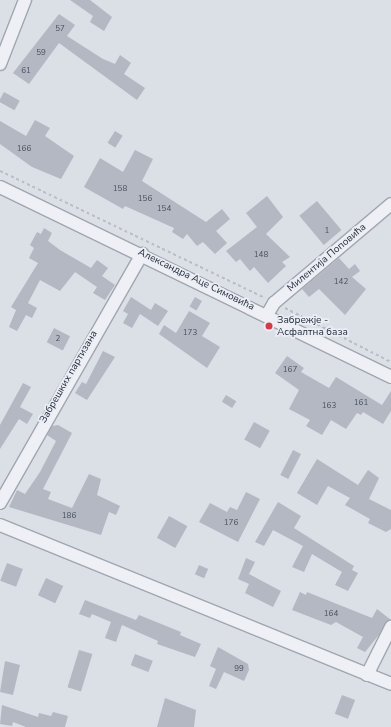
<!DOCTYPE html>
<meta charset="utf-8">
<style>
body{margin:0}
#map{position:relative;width:391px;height:727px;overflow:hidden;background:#dbdfe6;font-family:"Nunito Sans",sans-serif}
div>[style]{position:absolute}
.building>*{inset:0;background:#b3b8c3;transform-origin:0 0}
.path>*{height:2px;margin-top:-1px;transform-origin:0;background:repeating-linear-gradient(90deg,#babdc5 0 3px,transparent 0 6px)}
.roads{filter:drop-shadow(1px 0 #a1a6b0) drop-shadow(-1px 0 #a1a6b0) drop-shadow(0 1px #a1a6b0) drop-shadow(0 -1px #a1a6b0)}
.minor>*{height:12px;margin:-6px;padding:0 6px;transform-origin:6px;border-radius:6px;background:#eef0f5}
.dots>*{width:11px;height:11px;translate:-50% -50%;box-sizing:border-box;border:2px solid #ebeef4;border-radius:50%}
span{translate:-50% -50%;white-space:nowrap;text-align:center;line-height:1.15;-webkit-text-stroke:3.5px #ebeef4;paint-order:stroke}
.number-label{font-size:8px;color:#48505e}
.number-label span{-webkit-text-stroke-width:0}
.street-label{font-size:10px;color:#252d3d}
.poi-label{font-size:10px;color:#252d3d}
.left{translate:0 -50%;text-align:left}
</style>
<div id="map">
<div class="building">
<i style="clip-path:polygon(70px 0,90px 0,112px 17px,104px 31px,90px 22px,93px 16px)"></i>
<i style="clip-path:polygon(59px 14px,75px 25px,67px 36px,103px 59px,115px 64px,120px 55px,131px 63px,124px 74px,145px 88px,137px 100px,59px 43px,29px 84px,13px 73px)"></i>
<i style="left:4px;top:92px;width:18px;height:11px;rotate:29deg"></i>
<i style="clip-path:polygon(35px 120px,50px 128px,45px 136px,74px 156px,61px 179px,32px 167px,0 144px,0 121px,26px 136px)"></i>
<i style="left:115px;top:131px;width:9px;height:14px;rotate:32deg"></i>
<i style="clip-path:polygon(135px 150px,153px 159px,142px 181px,206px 222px,222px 209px,230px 219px,216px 231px,227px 243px,215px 254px,203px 242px,197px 246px,187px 234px,183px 239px,172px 232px,174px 228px,125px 206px,123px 209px,84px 187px,100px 158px,123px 172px)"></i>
<i style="clip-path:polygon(267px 196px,283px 217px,266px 234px,290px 257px,282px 262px,286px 266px,268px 283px,254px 267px,250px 271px,240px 259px,236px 262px,226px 251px,257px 227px,246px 213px)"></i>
<i style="left:317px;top:201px;width:38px;height:23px;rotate:50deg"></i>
<i style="clip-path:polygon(44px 228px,52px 233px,48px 241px,60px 250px,91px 268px,97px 260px,108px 268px,102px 276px,115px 285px,105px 300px,93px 293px,97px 287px,75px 272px,60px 291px,40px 280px,28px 303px,37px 308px,32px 318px,26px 315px,17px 331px,9px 327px,16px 310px,11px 307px,38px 263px,29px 258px,34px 248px,30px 245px,37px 232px,41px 234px)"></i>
<i style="clip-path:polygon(339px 258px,349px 269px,355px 264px,360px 271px,352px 277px,366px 289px,345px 315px,319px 289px,309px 297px,302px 289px)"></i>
<i style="clip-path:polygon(131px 297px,151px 310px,155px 303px,168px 311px,158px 326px,140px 314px,132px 328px,123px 323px,128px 314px,123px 311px)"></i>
<i style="left:195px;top:297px;width:8px;height:11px;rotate:30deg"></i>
<i style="clip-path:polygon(189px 311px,210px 323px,202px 336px,220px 347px,207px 368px,159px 334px,164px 325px,176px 333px)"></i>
<i style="left:54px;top:328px;width:18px;height:16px;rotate:27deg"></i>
<i style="clip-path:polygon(103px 351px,115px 357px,87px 400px,75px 393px,82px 382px,86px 384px)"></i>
<i style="clip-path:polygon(287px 356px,304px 368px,301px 372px,329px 388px,336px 377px,382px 405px,391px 391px,391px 411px,383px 424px,363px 412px,361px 415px,357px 413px,346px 429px,331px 420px,322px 435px,306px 426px,310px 420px,289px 409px,299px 390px,275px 373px)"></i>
<i style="clip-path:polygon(23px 383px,31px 387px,20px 407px,33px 414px,27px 424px,19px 419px,0 449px,0 425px)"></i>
<i style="left:226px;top:395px;width:12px;height:8px;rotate:31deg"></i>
<i style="left:254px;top:422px;width:18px;height:20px;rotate:29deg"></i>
<i style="clip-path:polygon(58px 425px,72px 433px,43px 489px,51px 492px,48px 499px,72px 508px,89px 474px,101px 479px,97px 495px,120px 506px,116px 515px,109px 512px,101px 535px,9px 507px,17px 490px,25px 494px,40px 472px,56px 441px,47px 435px,52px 426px)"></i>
<i style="left:293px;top:450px;width:9px;height:28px;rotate:27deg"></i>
<i style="clip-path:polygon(317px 459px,358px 485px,368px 470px,379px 478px,369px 499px,391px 510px,391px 529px,386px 532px,368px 523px,370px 519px,345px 505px,350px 498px,328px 486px,317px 505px,297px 493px)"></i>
<i style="clip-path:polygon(246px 492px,260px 499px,238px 542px,199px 522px,210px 503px,227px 512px,230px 507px,237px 510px)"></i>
<i style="clip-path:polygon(278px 502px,301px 516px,294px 528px,354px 566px,352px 570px,358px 573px,348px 591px,335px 585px,342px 572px,312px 554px,304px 572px,292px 567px,303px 546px,273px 530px,264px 546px,255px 542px)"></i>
<i style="left:169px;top:516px;width:21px;height:25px;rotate:29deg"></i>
<i style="clip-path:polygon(246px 558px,255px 562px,249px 574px,281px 591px,273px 607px,245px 593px,249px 584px,238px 579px)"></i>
<i style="left:7px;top:563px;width:17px;height:19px;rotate:21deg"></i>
<i style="left:199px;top:565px;width:10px;height:10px;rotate:24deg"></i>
<i style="left:46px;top:578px;width:19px;height:19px;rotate:25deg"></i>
<i style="clip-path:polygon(300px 592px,306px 595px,307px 592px,372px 618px,377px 609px,391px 620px,365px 652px,357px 648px,363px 637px,336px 622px,331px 625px,292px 610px)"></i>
<i style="clip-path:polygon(85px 600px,136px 620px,139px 615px,181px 632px,180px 635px,201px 644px,195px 657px,157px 644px,158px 641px,122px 625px,116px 642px,105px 638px,111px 622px,92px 614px,90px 618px,79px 614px)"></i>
<i style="clip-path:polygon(218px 647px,248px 664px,249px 670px,244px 681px,224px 672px,216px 689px,209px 686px,216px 669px,210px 666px)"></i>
<i style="left:79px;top:650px;width:14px;height:39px;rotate:17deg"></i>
<i style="left:135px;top:654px;width:19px;height:12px;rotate:21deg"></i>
<i style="clip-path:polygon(5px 661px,20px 665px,13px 695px,0 692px)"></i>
<i style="left:342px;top:695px;width:14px;height:20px;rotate:21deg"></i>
<i style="clip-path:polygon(165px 698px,196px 710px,194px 727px,157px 727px)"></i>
<i style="clip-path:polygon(2px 705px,38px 717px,39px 713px,51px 716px,53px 712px,68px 716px,65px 727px,26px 727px,13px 722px,12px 726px,0 724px)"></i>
</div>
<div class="path">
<i style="left:0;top:171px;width:294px;rotate:25.6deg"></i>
<i style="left:285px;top:308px;width:119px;rotate:27deg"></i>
</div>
<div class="roads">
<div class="minor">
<i style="left:0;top:64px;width:69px;rotate:-68.7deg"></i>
<i style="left:0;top:187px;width:435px;rotate:25.9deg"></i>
<i style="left:267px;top:315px;width:14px;rotate:-60deg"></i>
<i style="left:274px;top:303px;width:153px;rotate:-40.2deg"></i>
<i style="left:0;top:503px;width:287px;rotate:-60.3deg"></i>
<i style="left:0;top:525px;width:422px;rotate:22.1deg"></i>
<i style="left:367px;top:675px;width:54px;rotate:-63.4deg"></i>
</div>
</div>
<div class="dots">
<i style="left:269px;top:326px;background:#d13b4a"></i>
</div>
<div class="number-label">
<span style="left:60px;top:29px">57</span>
<span style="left:41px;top:53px">59</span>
<span style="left:26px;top:71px">61</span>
<span style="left:24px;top:149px">166</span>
<span style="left:120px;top:189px">158</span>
<span style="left:145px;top:199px">156</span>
<span style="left:164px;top:209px">154</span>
<span style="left:327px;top:231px">1</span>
<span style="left:261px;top:255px">148</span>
<span style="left:341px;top:282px">142</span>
<span style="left:190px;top:333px">173</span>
<span style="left:58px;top:339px">2</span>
<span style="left:290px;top:370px">167</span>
<span style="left:361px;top:403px">161</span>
<span style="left:329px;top:406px">163</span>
<span style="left:69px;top:516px">186</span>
<span style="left:231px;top:523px">176</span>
<span style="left:331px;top:614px">164</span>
<span style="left:239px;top:669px">99</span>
</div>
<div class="street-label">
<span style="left:327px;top:258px;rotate:-40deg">Милентија Поповића</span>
<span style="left:196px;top:280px;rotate:26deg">Александра Аце Симовића</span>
<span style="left:69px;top:377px;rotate:-60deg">Забрешких партизана</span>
</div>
<div class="poi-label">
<span class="left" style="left:277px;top:326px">Забрежје -<br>Асфалтна база</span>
</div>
</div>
